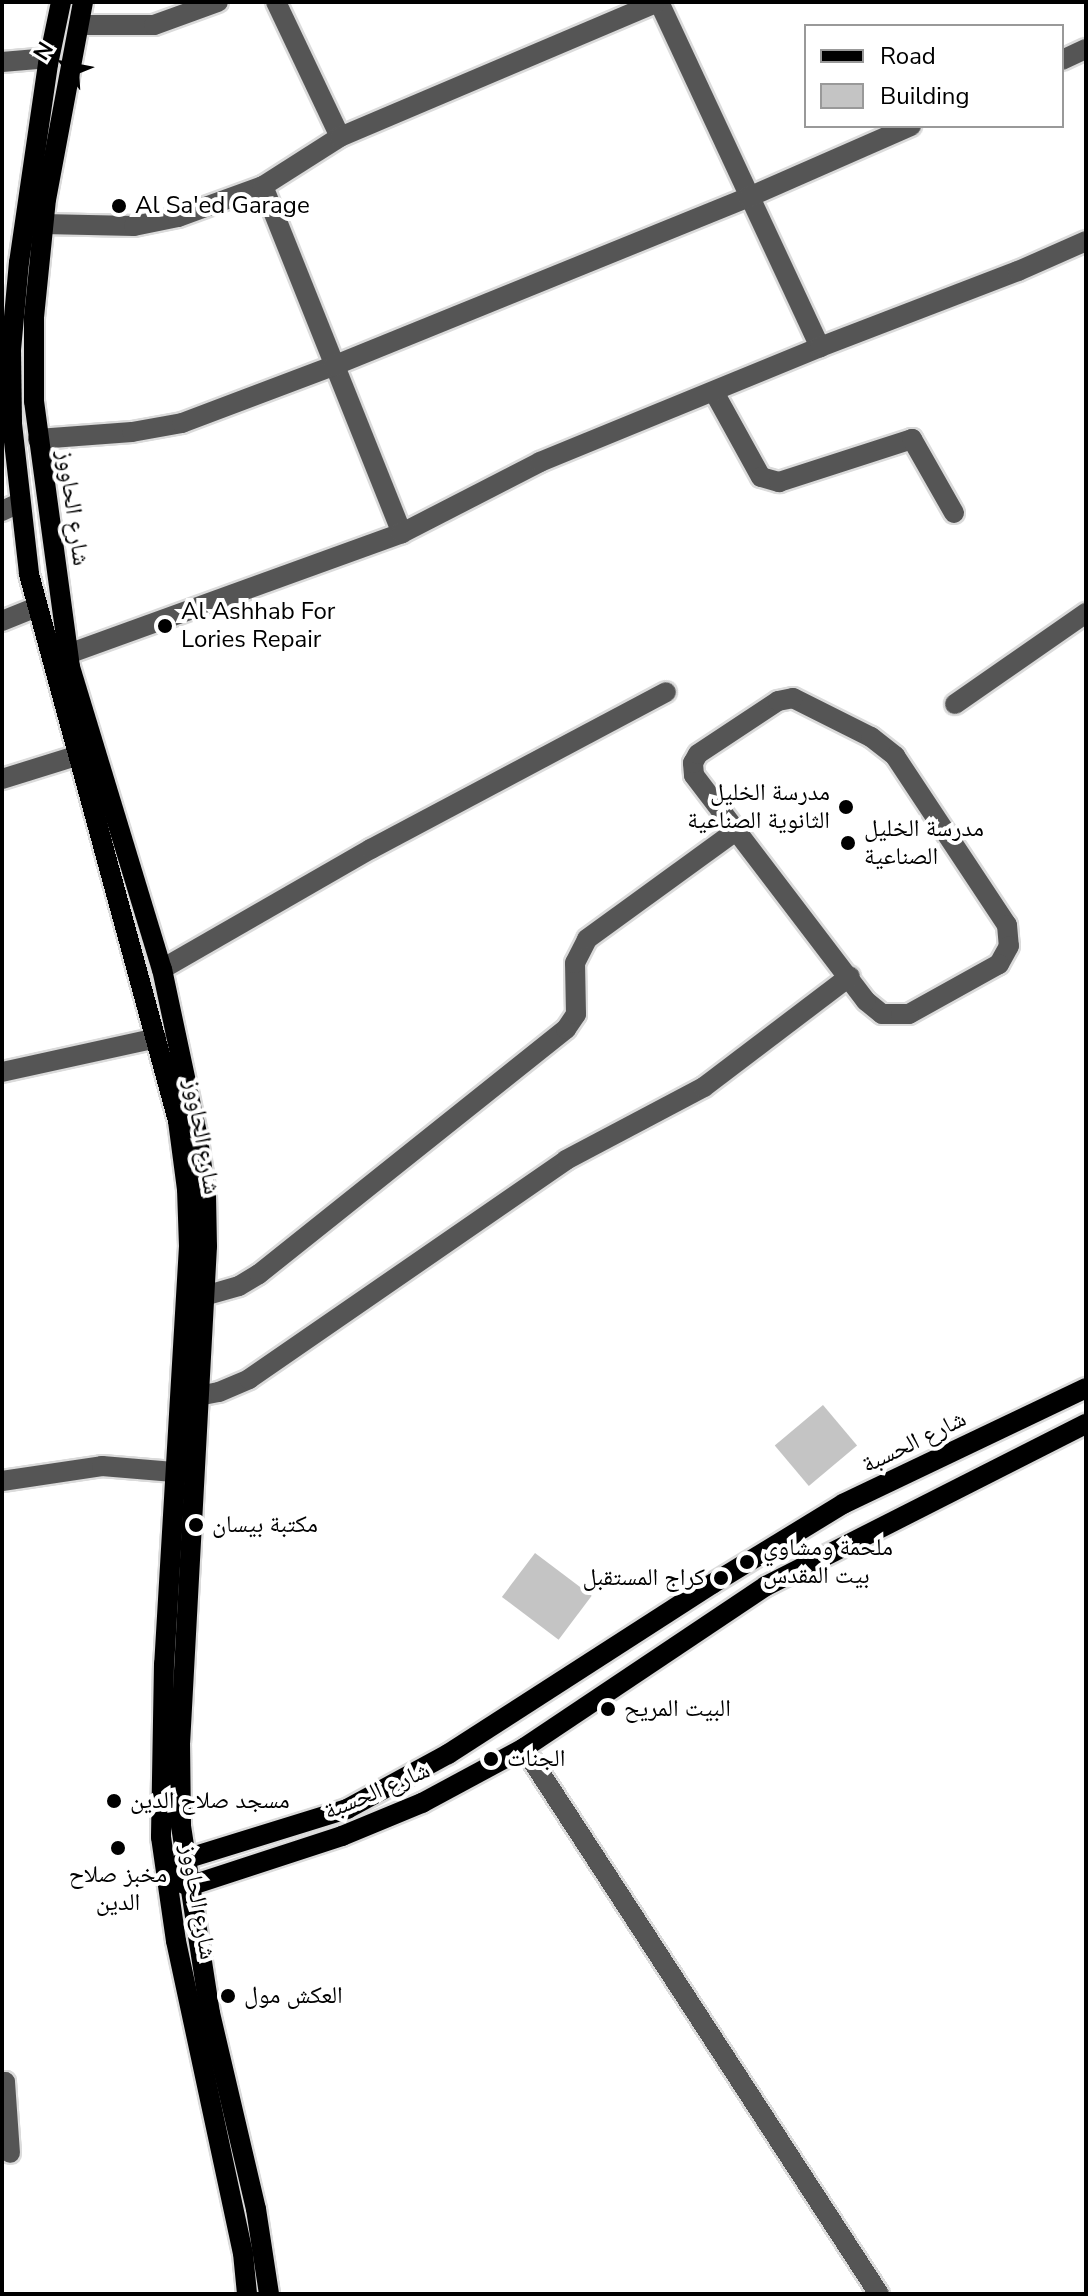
<!DOCTYPE html>
<meta charset="utf-8">
<style>
body{margin:0}
#map{position:relative;width:1088px;height:2296px;overflow:hidden;background:#fff;font-family:"Nunito Sans","Noto Naskh Arabic",sans-serif}
div>[style]{position:absolute}
.building>*{inset:0;background:#c4c4c4;transform-origin:0 0}
.roads{filter:drop-shadow(2px 0 #dbdbdb) drop-shadow(-2px 0 #dbdbdb) drop-shadow(0 2px #dbdbdb) drop-shadow(0 -2px #dbdbdb)}
.minor>*{height:20px;margin:-10px;padding:0 10px;transform-origin:10px;border-radius:10px;background:#555}
.major>*{height:20px;margin:-10px;padding:0 10px;transform-origin:10px;border-radius:10px;background:#000}
.dots>*{width:22px;height:22px;translate:-50% -50%;box-sizing:border-box;border:4px solid #fff;border-radius:50%}
span{translate:-50% -50%;white-space:nowrap;text-align:center;line-height:1.15;-webkit-text-stroke:8px #fff;paint-order:stroke}
.poi-label{font-size:24px;color:#000}
.left{translate:0 -50%;text-align:left}
.right{translate:-100% -50%;text-align:right}
.street-label{font-size:24px;color:#000}
.frame{position:absolute;inset:0;border:4px solid #000;pointer-events:none}
.legend{position:absolute;left:804px;top:24px;width:260px;height:104px;box-sizing:border-box;background:#fff;border:2px solid #999;margin:0;padding:10px 14px;list-style:none;font-size:24px;color:#000}
.legend li{display:flex;align-items:center;gap:16px;height:40px}
.legend b{width:40px;border:2px solid #999}
.north{position:absolute;left:24px;top:24px;width:80px;height:80px;-webkit-text-stroke:6px #fff;paint-order:stroke;rotate:302deg;font-size:22px;font-weight:700;line-height:32px;text-align:center;color:#000}
.north::after{content:'';display:block;margin:auto;width:28px;height:36px;background:#000;clip-path:polygon(50% 0,100% 100%,50% 72%,0 100%)}
</style>
<div id="map">
<div class="building">
<i style="left:823px;top:1405px;width:53px;height:63px;rotate:50deg"></i>
<i style="left:535px;top:1553px;width:71px;height:55px;rotate:37deg"></i>
</div>
<div class="roads">
<div class="minor">
<i style="left:276px;top:2px;width:149px;rotate:64.6deg"></i>
<i style="left:659px;top:2px;width:381px;rotate:65deg"></i>
<i style="left:79px;top:25px;width:75px"></i>
<i style="left:154px;top:25px;width:68px;rotate:-19.8deg"></i>
<i style="left:1062px;top:60px;width:26px;rotate:-25deg"></i>
<i style="left:2px;top:62px;width:47px;rotate:-4.9deg"></i>
<i style="left:263px;top:186px;width:374px;rotate:68.2deg"></i>
<i style="left:43px;top:224px;width:91px;rotate:1.3deg"></i>
<i style="left:134px;top:226px;width:45px;rotate:-11.6deg"></i>
<i style="left:178px;top:217px;width:90px;rotate:-20deg"></i>
<i style="left:263px;top:186px;width:91px;rotate:-32.5deg"></i>
<i style="left:340px;top:137px;width:345px;rotate:-23deg"></i>
<i style="left:714px;top:392px;width:97px;rotate:61.1deg"></i>
<i style="left:761px;top:477px;width:19px;rotate:16deg"></i>
<i style="left:779px;top:482px;width:140px;rotate:-17.9deg"></i>
<i style="left:912px;top:439px;width:85px;rotate:60.4deg"></i>
<i style="left:38px;top:439px;width:94px;rotate:-4.3deg"></i>
<i style="left:132px;top:432px;width:51px;rotate:-10.2deg"></i>
<i style="left:182px;top:423px;width:161px;rotate:-20.7deg"></i>
<i style="left:333px;top:366px;width:449px;rotate:-22.1deg"></i>
<i style="left:749px;top:197px;width:177px;rotate:-23.7deg"></i>
<i style="left:2px;top:511px;width:19px;rotate:-25deg"></i>
<i style="left:2px;top:621px;width:38px;rotate:-22deg"></i>
<i style="left:68px;top:654px;width:355px;rotate:-19.9deg"></i>
<i style="left:402px;top:533px;width:155px;rotate:-27.2deg"></i>
<i style="left:540px;top:462px;width:303px;rotate:-22.3deg"></i>
<i style="left:820px;top:347px;width:212px;rotate:-21deg"></i>
<i style="left:1018px;top:271px;width:74px;rotate:-23.8deg"></i>
<i style="left:793px;top:698px;width:87px;rotate:26.6deg"></i>
<i style="left:871px;top:737px;width:31px;rotate:38deg"></i>
<i style="left:895px;top:756px;width:203px;rotate:56.5deg"></i>
<i style="left:1007px;top:925px;width:21px;rotate:85deg"></i>
<i style="left:1009px;top:946px;width:21px;rotate:119deg"></i>
<i style="left:999px;top:964px;width:103px;rotate:150.9deg"></i>
<i style="left:909px;top:1014px;width:27px;rotate:180deg"></i>
<i style="left:882px;top:1014px;width:21px;rotate:-141deg"></i>
<i style="left:866px;top:1001px;width:284px;rotate:-127.3deg"></i>
<i style="left:694px;top:775px;width:12px;rotate:-95deg"></i>
<i style="left:693px;top:763px;width:10px;rotate:-61deg"></i>
<i style="left:698px;top:754px;width:96px;rotate:-33.5deg"></i>
<i style="left:778px;top:701px;width:15px;rotate:-11deg"></i>
<i style="left:955px;top:704px;width:160px;rotate:-34.8deg"></i>
<i style="left:2px;top:779px;width:77px;rotate:-17.3deg"></i>
<i style="left:162px;top:969px;width:241px;rotate:-29.9deg"></i>
<i style="left:371px;top:849px;width:334px;rotate:-28deg"></i>
<i style="left:2px;top:1072px;width:158px;rotate:-12.4deg"></i>
<i style="left:204px;top:1296px;width:36px;rotate:-16deg"></i>
<i style="left:239px;top:1286px;width:23px;rotate:-31deg"></i>
<i style="left:259px;top:1274px;width:393px;rotate:-38.6deg"></i>
<i style="left:566px;top:1029px;width:18px;rotate:-56deg"></i>
<i style="left:576px;top:1014px;width:51px;rotate:-91.1deg"></i>
<i style="left:575px;top:963px;width:27px;rotate:-63deg"></i>
<i style="left:587px;top:939px;width:185px;rotate:-36deg"></i>
<i style="left:198px;top:1396px;width:21px;rotate:-11deg"></i>
<i style="left:219px;top:1392px;width:33px;rotate:-23deg"></i>
<i style="left:249px;top:1379px;width:385px;rotate:-34.6deg"></i>
<i style="left:566px;top:1160px;width:156px;rotate:-27.9deg"></i>
<i style="left:704px;top:1087px;width:183px;rotate:-37.2deg"></i>
<i style="left:2px;top:1481px;width:101px;rotate:-8.5deg"></i>
<i style="left:102px;top:1466px;width:72px;rotate:4.8deg"></i>
<i style="left:524px;top:1748px;width:651px;rotate:56.97deg"></i>
<i style="left:2px;top:2082px;width:3px"></i>
<i style="left:5px;top:2082px;width:71px;rotate:86deg"></i>
</div>
<div class="major">
<i style="left:61px;top:2px;width:63px;rotate:101.8deg"></i>
<i style="left:48px;top:64px;width:200px;rotate:98.3deg"></i>
<i style="left:19px;top:262px;width:88px;rotate:95.2deg"></i>
<i style="left:11px;top:350px;width:74px;rotate:89.2deg"></i>
<i style="left:12px;top:424px;width:151px;rotate:83.5deg"></i>
<i style="left:29px;top:574px;width:567px;rotate:74.76deg"></i>
<i style="left:178px;top:1121px;width:69px;rotate:82.5deg"></i>
<i style="left:187px;top:1189px;width:57px;rotate:88deg"></i>
<i style="left:189px;top:1246px;width:419px;rotate:93.4deg"></i>
<i style="left:164px;top:1664px;width:173px;rotate:91deg"></i>
<i style="left:161px;top:1837px;width:105px;rotate:81.8deg"></i>
<i style="left:176px;top:1941px;width:319px;rotate:77.9deg"></i>
<i style="left:243px;top:2253px;width:41px;rotate:84.4deg"></i>
<i style="left:83px;top:2px;width:200px;rotate:100.6deg"></i>
<i style="left:46px;top:199px;width:120px;rotate:95.8deg"></i>
<i style="left:34px;top:318px;width:83px;rotate:90deg"></i>
<i style="left:34px;top:401px;width:268px;rotate:82.3deg"></i>
<i style="left:70px;top:667px;width:316px;rotate:73.1deg"></i>
<i style="left:162px;top:969px;width:168px;rotate:78deg"></i>
<i style="left:197px;top:1133px;width:63px;rotate:81.7deg"></i>
<i style="left:206px;top:1195px;width:51px;rotate:88.9deg"></i>
<i style="left:207px;top:1246px;width:497px;rotate:93.1deg"></i>
<i style="left:180px;top:1742px;width:84px;rotate:89.3deg"></i>
<i style="left:181px;top:1826px;width:189px;rotate:81.2deg"></i>
<i style="left:210px;top:2013px;width:201px;rotate:76.8deg"></i>
<i style="left:256px;top:2209px;width:86px;rotate:81.3deg"></i>
<i style="left:1086px;top:1388px;width:269px;rotate:154.5deg"></i>
<i style="left:843px;top:1504px;width:153px;rotate:148.6deg"></i>
<i style="left:712px;top:1584px;width:314px;rotate:147.2deg"></i>
<i style="left:448px;top:1754px;width:115px;rotate:151.4deg"></i>
<i style="left:347px;top:1809px;width:170px;rotate:162.8deg"></i>
<i style="left:185px;top:1859px;width:25px;rotate:135deg"></i>
<i style="left:167px;top:1877px;width:24px;rotate:22deg"></i>
<i style="left:189px;top:1886px;width:161px;rotate:-18.1deg"></i>
<i style="left:342px;top:1836px;width:87px;rotate:-22.4deg"></i>
<i style="left:422px;top:1803px;width:116px;rotate:-28.3deg"></i>
<i style="left:524px;top:1748px;width:291px;rotate:-33.8deg"></i>
<i style="left:766px;top:1586px;width:359px;rotate:-26.9deg"></i>
</div>
</div>
<div class="dots">
<i style="left:119px;top:206px;background:#000"></i>
<i style="left:165px;top:626px;background:#000"></i>
<i style="left:846px;top:807px;background:#000"></i>
<i style="left:848px;top:843px;background:#000"></i>
<i style="left:196px;top:1525px;background:#000"></i>
<i style="left:747px;top:1562px;background:#000"></i>
<i style="left:721px;top:1578px;background:#000"></i>
<i style="left:608px;top:1709px;background:#000"></i>
<i style="left:491px;top:1759px;background:#000"></i>
<i style="left:114px;top:1801px;background:#000"></i>
<i style="left:118px;top:1848px;background:#000"></i>
<i style="left:228px;top:1996px;background:#000"></i>
</div>
<div class="poi-label">
<span class="left" style="left:135px;top:206px">Al Sa'ed Garage</span>
<span class="left" style="left:181px;top:626px">Al Ashhab For<br>Lories Repair</span>
<span class="right" style="left:830px;top:807px">مدرسة الخليل<br>الثانوية الصناعية</span>
<span class="left" style="left:864px;top:843px">مدرسة الخليل<br>الصناعية</span>
<span class="left" style="left:212px;top:1525px">مكتبة بيسان</span>
<span class="left" style="left:763px;top:1562px">ملحمة ومشاوي<br>بيت المقدس</span>
<span class="right" style="left:705px;top:1578px">كراج المستقبل</span>
<span class="left" style="left:624px;top:1709px">البيت المريح</span>
<span class="left" style="left:507px;top:1759px">الجنات</span>
<span class="left" style="left:130px;top:1801px">مسجد صلاح الدين</span>
<span style="left:118px;top:1889px">مخبز صلاح<br>الدين</span>
<span class="left" style="left:244px;top:1996px">العكش مول</span>
</div>
<div class="street-label">
<span style="left:73px;top:508px;rotate:82deg">شارع الحاووز</span>
<span style="left:202px;top:1137px;rotate:80deg">شارع الحاووز</span>
<span style="left:914px;top:1442px;rotate:-26deg">شارع الحسبة</span>
<span style="left:377px;top:1791px;rotate:-23deg">شارع الحسبة</span>
<span style="left:198px;top:1902px;rotate:80deg">شارع الحاووز</span>
</div>
<div class="frame"></div>
<ul class="legend">
<li><b style="height:10px;background:#000"></b>Road</li>
<li><b style="height:22px;background:#c4c4c4"></b>Building</li>
</ul>
<div class="north">N</div>
</div>
